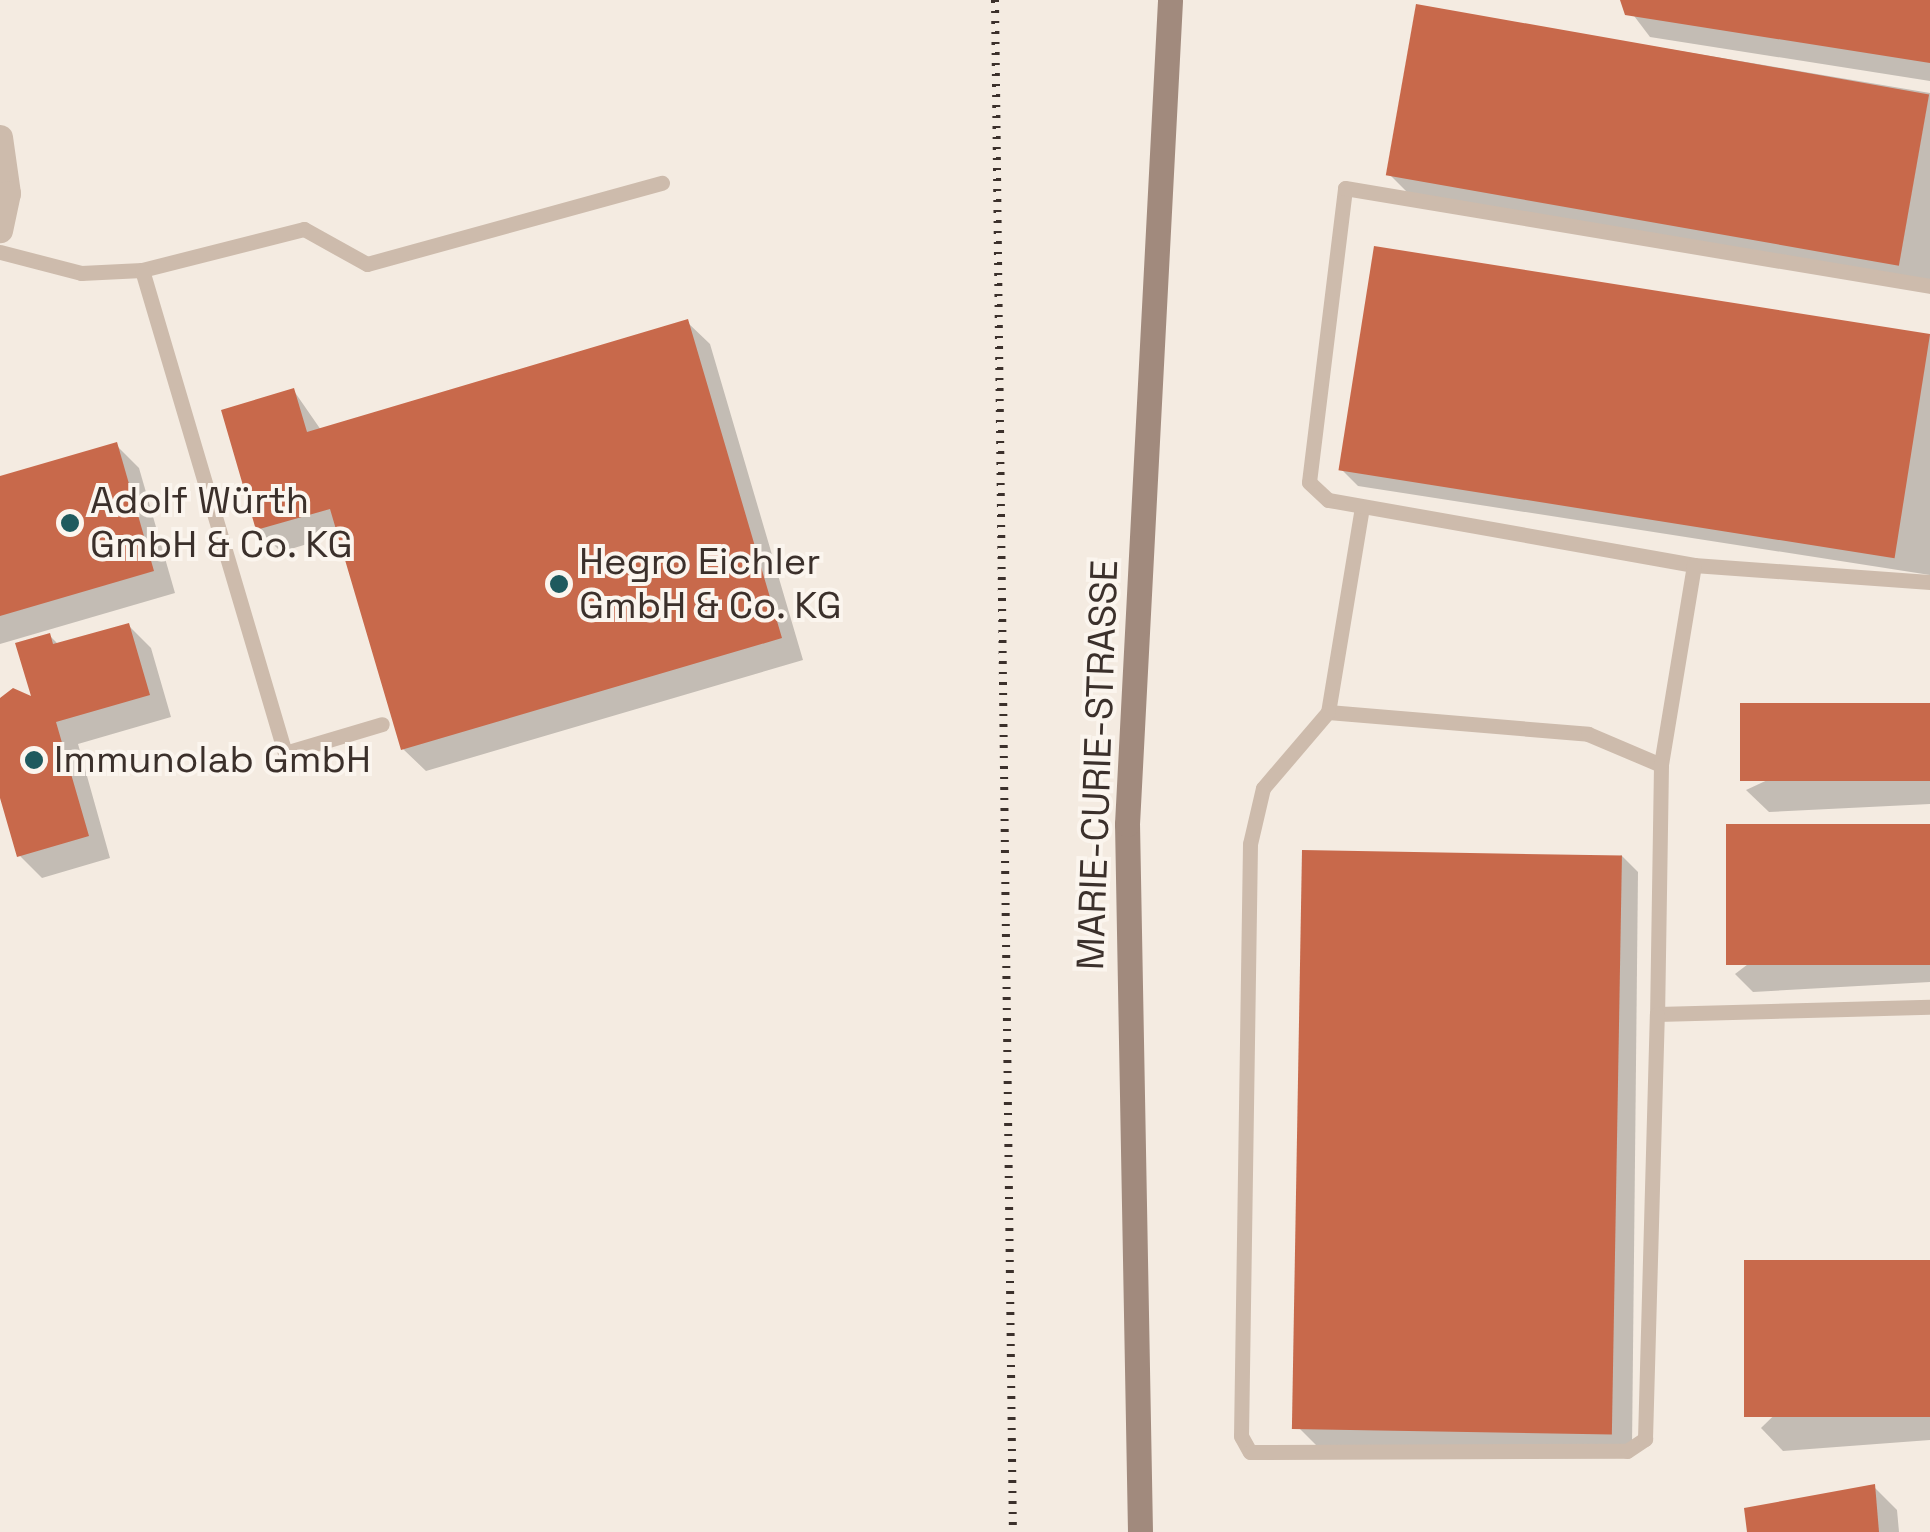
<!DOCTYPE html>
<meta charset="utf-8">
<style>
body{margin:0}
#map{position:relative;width:1930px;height:1532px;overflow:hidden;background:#f4ebe1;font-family:"Space Grotesk",sans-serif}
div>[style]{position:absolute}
.shadow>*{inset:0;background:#0003}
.building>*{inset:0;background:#c8694b;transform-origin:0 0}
.lane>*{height:15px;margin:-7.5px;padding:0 7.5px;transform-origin:7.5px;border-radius:7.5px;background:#cdbbac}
.street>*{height:25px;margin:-12.5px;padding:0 12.5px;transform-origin:12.5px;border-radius:12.5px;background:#cdbbac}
.secondary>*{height:25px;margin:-12.5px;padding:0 12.5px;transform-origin:12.5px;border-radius:12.5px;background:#a18a7d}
.rail>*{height:8px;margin-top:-4px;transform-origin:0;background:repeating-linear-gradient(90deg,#3b302b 0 2.5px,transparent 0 10.5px)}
.dots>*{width:28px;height:28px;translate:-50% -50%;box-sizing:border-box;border:5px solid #fbf5ee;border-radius:50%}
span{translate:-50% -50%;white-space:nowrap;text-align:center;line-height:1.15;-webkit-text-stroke:8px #fbf5ee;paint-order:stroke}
.poi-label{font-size:38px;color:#3b302b}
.left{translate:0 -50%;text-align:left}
.street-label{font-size:38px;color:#3b302b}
</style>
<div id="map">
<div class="shadow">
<i style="clip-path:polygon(1622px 0,1930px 0,1930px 81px,1650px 37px)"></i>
<i style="clip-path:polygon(1418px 7px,1930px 93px,1930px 285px,1412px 197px,1389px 174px)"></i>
<i style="clip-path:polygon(687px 322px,710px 344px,803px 660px,426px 771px,403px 749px,340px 534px,281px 552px,258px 529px,294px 391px,321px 430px)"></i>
<i style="clip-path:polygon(1930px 335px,1930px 575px,1358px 486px,1341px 469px)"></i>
<i style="clip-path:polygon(116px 445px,139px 468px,175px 593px,0 644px,0 479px)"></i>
<i style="clip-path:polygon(128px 625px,151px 648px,171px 717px,78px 744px,110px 858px,42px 878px,19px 855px,0 789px,0 699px,35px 701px,49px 635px,59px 645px)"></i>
<i style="clip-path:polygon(1930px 705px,1930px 804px,1769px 812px,1746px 790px)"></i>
<i style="clip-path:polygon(1930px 826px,1930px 982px,1753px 992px,1735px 974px)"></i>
<i style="clip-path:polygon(1621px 855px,1638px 872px,1632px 1447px,1316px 1445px,1299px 1428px)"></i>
<i style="clip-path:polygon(1930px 1263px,1930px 1440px,1783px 1451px,1761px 1428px)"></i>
<i style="clip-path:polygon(1874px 1487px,1897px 1510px,1899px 1532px,1750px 1532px)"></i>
</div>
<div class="building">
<i style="clip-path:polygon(1620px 0,1930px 0,1930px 63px,1625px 15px)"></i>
<i style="left:1416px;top:4px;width:521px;height:174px;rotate:10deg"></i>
<i style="left:1374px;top:246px;width:563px;height:227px;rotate:9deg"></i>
<i style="clip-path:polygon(688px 319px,782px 638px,401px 750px,330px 509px,256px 530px,221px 410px,294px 388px,307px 432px)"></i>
<i style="clip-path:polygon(117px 442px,154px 571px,0 616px,0 476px)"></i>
<i style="clip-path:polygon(129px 623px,150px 695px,56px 722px,89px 836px,17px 857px,0 798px,0 698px,13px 688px,31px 696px,15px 643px,50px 633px,53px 644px)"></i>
<i style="left:1930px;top:703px;width:78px;height:190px;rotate:90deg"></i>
<i style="left:1930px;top:824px;width:141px;height:204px;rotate:90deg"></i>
<i style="left:1302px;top:850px;width:320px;height:579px;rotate:1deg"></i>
<i style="left:1930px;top:1260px;width:157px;height:186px;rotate:90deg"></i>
<i style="clip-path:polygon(1875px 1484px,1879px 1532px,1747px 1532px,1744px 1508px)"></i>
</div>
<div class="lane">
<i style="left:0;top:252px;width:84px;rotate:14.5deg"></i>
<i style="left:81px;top:273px;width:61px;rotate:-2.8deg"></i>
<i style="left:142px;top:270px;width:167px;rotate:-14.2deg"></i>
<i style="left:304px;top:229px;width:72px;rotate:29.1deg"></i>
<i style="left:367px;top:264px;width:306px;rotate:-15.4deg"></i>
<i style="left:142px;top:270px;width:504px;rotate:73.51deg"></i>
<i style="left:285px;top:753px;width:101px;rotate:-16.6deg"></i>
<i style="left:1362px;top:507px;width:208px;rotate:99.4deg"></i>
<i style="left:1328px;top:712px;width:261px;rotate:4.8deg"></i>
<i style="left:1588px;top:734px;width:79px;rotate:23deg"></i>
<i style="left:1694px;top:565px;width:372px;rotate:-169.9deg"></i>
<i style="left:1328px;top:500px;width:26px;rotate:-137deg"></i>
<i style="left:1309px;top:482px;width:296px;rotate:-83deg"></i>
<i style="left:1345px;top:188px;width:593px;rotate:9.51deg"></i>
<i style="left:1930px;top:582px;width:237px;rotate:-175.9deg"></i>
<i style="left:1694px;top:565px;width:203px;rotate:99.4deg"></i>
<i style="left:1661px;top:765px;width:249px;rotate:90.9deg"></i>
<i style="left:1657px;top:1014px;width:273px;rotate:-1.5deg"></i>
<i style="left:1328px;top:712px;width:100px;rotate:130.5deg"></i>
<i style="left:1263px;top:788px;width:57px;rotate:103.1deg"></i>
<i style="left:1250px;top:844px;width:592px;rotate:90.87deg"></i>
<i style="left:1241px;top:1436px;width:18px;rotate:61deg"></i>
<i style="left:1250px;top:1452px;width:377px;rotate:-0.2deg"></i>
<i style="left:1627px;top:1451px;width:22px;rotate:-34deg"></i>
<i style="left:1645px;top:1439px;width:425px;rotate:-88.4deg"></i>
</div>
<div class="street">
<i style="left:0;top:137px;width:57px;rotate:81.9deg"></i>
<i style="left:8px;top:193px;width:38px;rotate:102deg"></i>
</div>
<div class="secondary">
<i style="left:1140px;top:1532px;width:708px;rotate:-91.05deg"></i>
<i style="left:1127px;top:824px;width:825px;rotate:-87.01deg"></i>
</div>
<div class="rail">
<i style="left:995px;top:0;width:1532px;rotate:89.33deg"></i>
</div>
<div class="dots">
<i style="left:70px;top:523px;background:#1f5a5e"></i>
<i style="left:559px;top:584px;background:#1f5a5e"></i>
<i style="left:34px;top:760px;background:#1f5a5e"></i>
</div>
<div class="poi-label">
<span class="left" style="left:90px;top:523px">Adolf Würth<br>GmbH &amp; Co. KG</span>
<span class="left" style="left:579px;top:584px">Hegro Eichler<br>GmbH &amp; Co. KG</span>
<span class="left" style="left:54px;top:760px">Immunolab GmbH</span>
</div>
<div class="street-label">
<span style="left:1098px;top:765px;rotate:-88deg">MARIE-CURIE-STRASSE</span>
</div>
</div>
